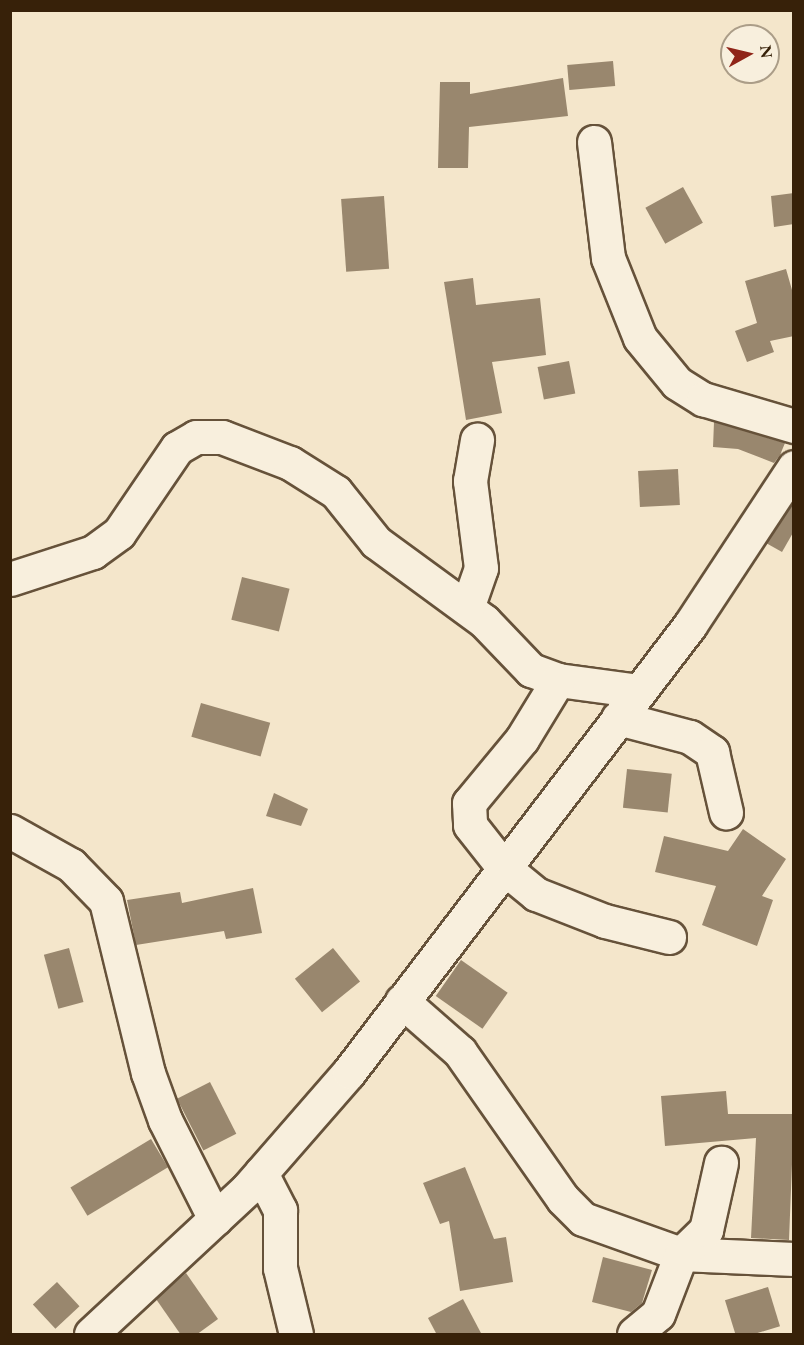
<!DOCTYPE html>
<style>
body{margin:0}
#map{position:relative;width:804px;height:1345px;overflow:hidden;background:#f4e6cb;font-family:"EB Garamond",serif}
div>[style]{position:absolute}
.building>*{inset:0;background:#99876e;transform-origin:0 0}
.roads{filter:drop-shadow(2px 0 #66523a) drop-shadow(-2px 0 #66523a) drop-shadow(0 2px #66523a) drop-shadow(0 -2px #66523a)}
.minor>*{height:33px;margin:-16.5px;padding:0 16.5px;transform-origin:16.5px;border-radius:16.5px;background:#f8efdd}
span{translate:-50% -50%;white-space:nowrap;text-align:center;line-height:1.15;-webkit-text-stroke:5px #f8efdd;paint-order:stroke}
.frame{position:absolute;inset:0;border:12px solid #372109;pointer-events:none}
.north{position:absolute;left:720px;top:24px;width:60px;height:60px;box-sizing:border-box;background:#f8efdd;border:2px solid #ab9d88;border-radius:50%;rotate:82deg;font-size:16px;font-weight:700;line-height:24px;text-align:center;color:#372109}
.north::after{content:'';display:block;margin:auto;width:21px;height:27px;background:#8f2418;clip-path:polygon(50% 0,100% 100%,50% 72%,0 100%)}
</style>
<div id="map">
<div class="building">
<i style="left:613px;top:61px;width:25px;height:46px;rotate:85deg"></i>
<i style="clip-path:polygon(563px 78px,568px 116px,469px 127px,468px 168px,438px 168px,440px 82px,470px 82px,470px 94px)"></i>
<i style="left:683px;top:187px;width:41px;height:43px;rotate:61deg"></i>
<i style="clip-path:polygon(794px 193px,794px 224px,774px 227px,771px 196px)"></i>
<i style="left:384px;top:196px;width:73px;height:43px;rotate:86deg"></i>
<i style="clip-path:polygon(786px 269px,794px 297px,794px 336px,770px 341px,774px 352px,747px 362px,735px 331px,757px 323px,745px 281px)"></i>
<i style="clip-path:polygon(473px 278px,476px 305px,540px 298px,546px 355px,492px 362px,502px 413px,466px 420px,444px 282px)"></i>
<i style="left:569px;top:361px;width:33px;height:32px;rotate:79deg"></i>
<i style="clip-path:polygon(714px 422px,785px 443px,780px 455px,774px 463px,738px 449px,713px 447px)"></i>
<i style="left:678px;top:469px;width:36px;height:40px;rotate:87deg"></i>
<i style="clip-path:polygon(794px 502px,794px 531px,782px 552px,766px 543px)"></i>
<i style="left:242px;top:577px;width:49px;height:44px;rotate:14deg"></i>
<i style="left:201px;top:703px;width:72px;height:35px;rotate:16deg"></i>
<i style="left:627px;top:769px;width:45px;height:39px;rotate:6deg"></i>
<i style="clip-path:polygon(274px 793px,308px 809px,301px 826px,266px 816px)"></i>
<i style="clip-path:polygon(743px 829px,786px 859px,762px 896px,773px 900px,757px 946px,702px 925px,716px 886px,655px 872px,664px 836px,728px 851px)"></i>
<i style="clip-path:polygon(253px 888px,262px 933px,226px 939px,224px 931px,136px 945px,127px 900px,180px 892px,182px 903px)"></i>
<i style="left:69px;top:948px;width:56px;height:26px;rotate:75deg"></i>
<i style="left:333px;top:948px;width:43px;height:49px;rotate:51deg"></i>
<i style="left:461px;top:960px;width:57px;height:44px;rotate:35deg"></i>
<i style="left:210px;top:1082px;width:58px;height:37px;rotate:63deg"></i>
<i style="clip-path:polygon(726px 1091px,728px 1114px,794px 1114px,789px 1240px,751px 1238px,756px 1138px,665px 1146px,661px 1096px)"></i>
<i style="left:151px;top:1139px;width:33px;height:94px;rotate:59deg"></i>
<i style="clip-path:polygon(465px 1167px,494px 1239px,506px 1237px,513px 1282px,460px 1291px,449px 1221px,440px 1224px,423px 1183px)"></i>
<i style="clip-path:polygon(603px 1257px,652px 1270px,642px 1303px,631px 1312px,592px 1302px)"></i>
<i style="clip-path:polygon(186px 1273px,218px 1319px,196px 1335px,181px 1335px,156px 1299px)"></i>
<i style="left:57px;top:1282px;width:33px;height:33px;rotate:47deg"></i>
<i style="left:768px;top:1287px;width:41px;height:45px;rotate:73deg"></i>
<i style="clip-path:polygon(463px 1299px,482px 1335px,437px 1335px,428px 1318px)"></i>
</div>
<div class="roads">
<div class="minor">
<i style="left:594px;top:142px;width:117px;rotate:83.1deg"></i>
<i style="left:608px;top:258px;width:86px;rotate:68.2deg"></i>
<i style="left:640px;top:338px;width:58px;rotate:50.6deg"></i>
<i style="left:677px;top:383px;width:31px;rotate:32deg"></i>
<i style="left:703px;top:399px;width:95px;rotate:16.5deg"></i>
<i style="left:10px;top:579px;width:87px;rotate:-18deg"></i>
<i style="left:93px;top:552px;width:32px;rotate:-36deg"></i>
<i style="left:119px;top:533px;width:103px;rotate:-55.7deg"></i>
<i style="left:177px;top:448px;width:22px;rotate:-30deg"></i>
<i style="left:196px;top:437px;width:26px"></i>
<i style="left:222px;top:437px;width:73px;rotate:20.9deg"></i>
<i style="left:290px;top:463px;width:54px;rotate:32.2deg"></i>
<i style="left:336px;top:492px;width:64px;rotate:51.3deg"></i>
<i style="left:376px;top:542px;width:134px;rotate:36.2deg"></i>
<i style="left:484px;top:621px;width:68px;rotate:46.2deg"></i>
<i style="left:531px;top:670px;width:29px;rotate:20deg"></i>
<i style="left:558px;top:680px;width:82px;rotate:7.7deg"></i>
<i style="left:467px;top:608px;width:42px;rotate:-70.7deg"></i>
<i style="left:481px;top:568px;width:88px;rotate:-97.2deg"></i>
<i style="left:470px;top:481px;width:42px;rotate:-80.3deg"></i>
<i style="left:558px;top:680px;width:69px;rotate:121.4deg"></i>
<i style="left:522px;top:739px;width:83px;rotate:129.6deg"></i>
<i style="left:469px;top:803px;width:22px;rotate:87deg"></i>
<i style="left:470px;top:825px;width:53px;rotate:51.8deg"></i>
<i style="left:503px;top:867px;width:43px;rotate:39.3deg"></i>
<i style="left:536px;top:894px;width:74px;rotate:21.4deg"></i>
<i style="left:605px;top:921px;width:66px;rotate:14deg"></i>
<i style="left:618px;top:718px;width:74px;rotate:14.8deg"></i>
<i style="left:690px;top:737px;width:27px;rotate:34deg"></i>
<i style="left:712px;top:752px;width:62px;rotate:76.9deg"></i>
<i style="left:10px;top:831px;width:70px;rotate:29.1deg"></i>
<i style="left:71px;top:865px;width:50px;rotate:45.8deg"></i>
<i style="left:106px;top:901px;width:177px;rotate:76.3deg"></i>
<i style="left:148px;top:1073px;width:50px;rotate:70.1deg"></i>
<i style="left:165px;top:1120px;width:111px;rotate:63.2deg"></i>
<i style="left:402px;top:1001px;width:77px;rotate:41.3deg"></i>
<i style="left:460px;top:1052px;width:179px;rotate:55deg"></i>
<i style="left:563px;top:1199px;width:28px;rotate:45deg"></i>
<i style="left:583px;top:1219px;width:104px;rotate:19.7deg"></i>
<i style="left:681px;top:1254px;width:113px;rotate:2.5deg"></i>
<i style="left:261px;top:1173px;width:42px;rotate:62.8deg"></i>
<i style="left:280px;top:1210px;width:58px;rotate:90deg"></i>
<i style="left:280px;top:1268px;width:68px;rotate:76.4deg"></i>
<i style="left:91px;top:1334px;width:213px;rotate:-42.9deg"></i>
<i style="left:247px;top:1189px;width:155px;rotate:-48.9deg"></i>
<i style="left:349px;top:1072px;width:562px;rotate:-52.66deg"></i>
<i style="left:690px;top:625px;width:189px;rotate:-56.6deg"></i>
<i style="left:634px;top:1334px;width:31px;rotate:-40deg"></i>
<i style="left:658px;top:1314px;width:64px;rotate:-69deg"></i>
<i style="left:681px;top:1254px;width:35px;rotate:-44deg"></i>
<i style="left:706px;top:1230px;width:69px;rotate:-77.4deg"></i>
</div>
</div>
<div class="frame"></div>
<div class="north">N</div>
</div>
